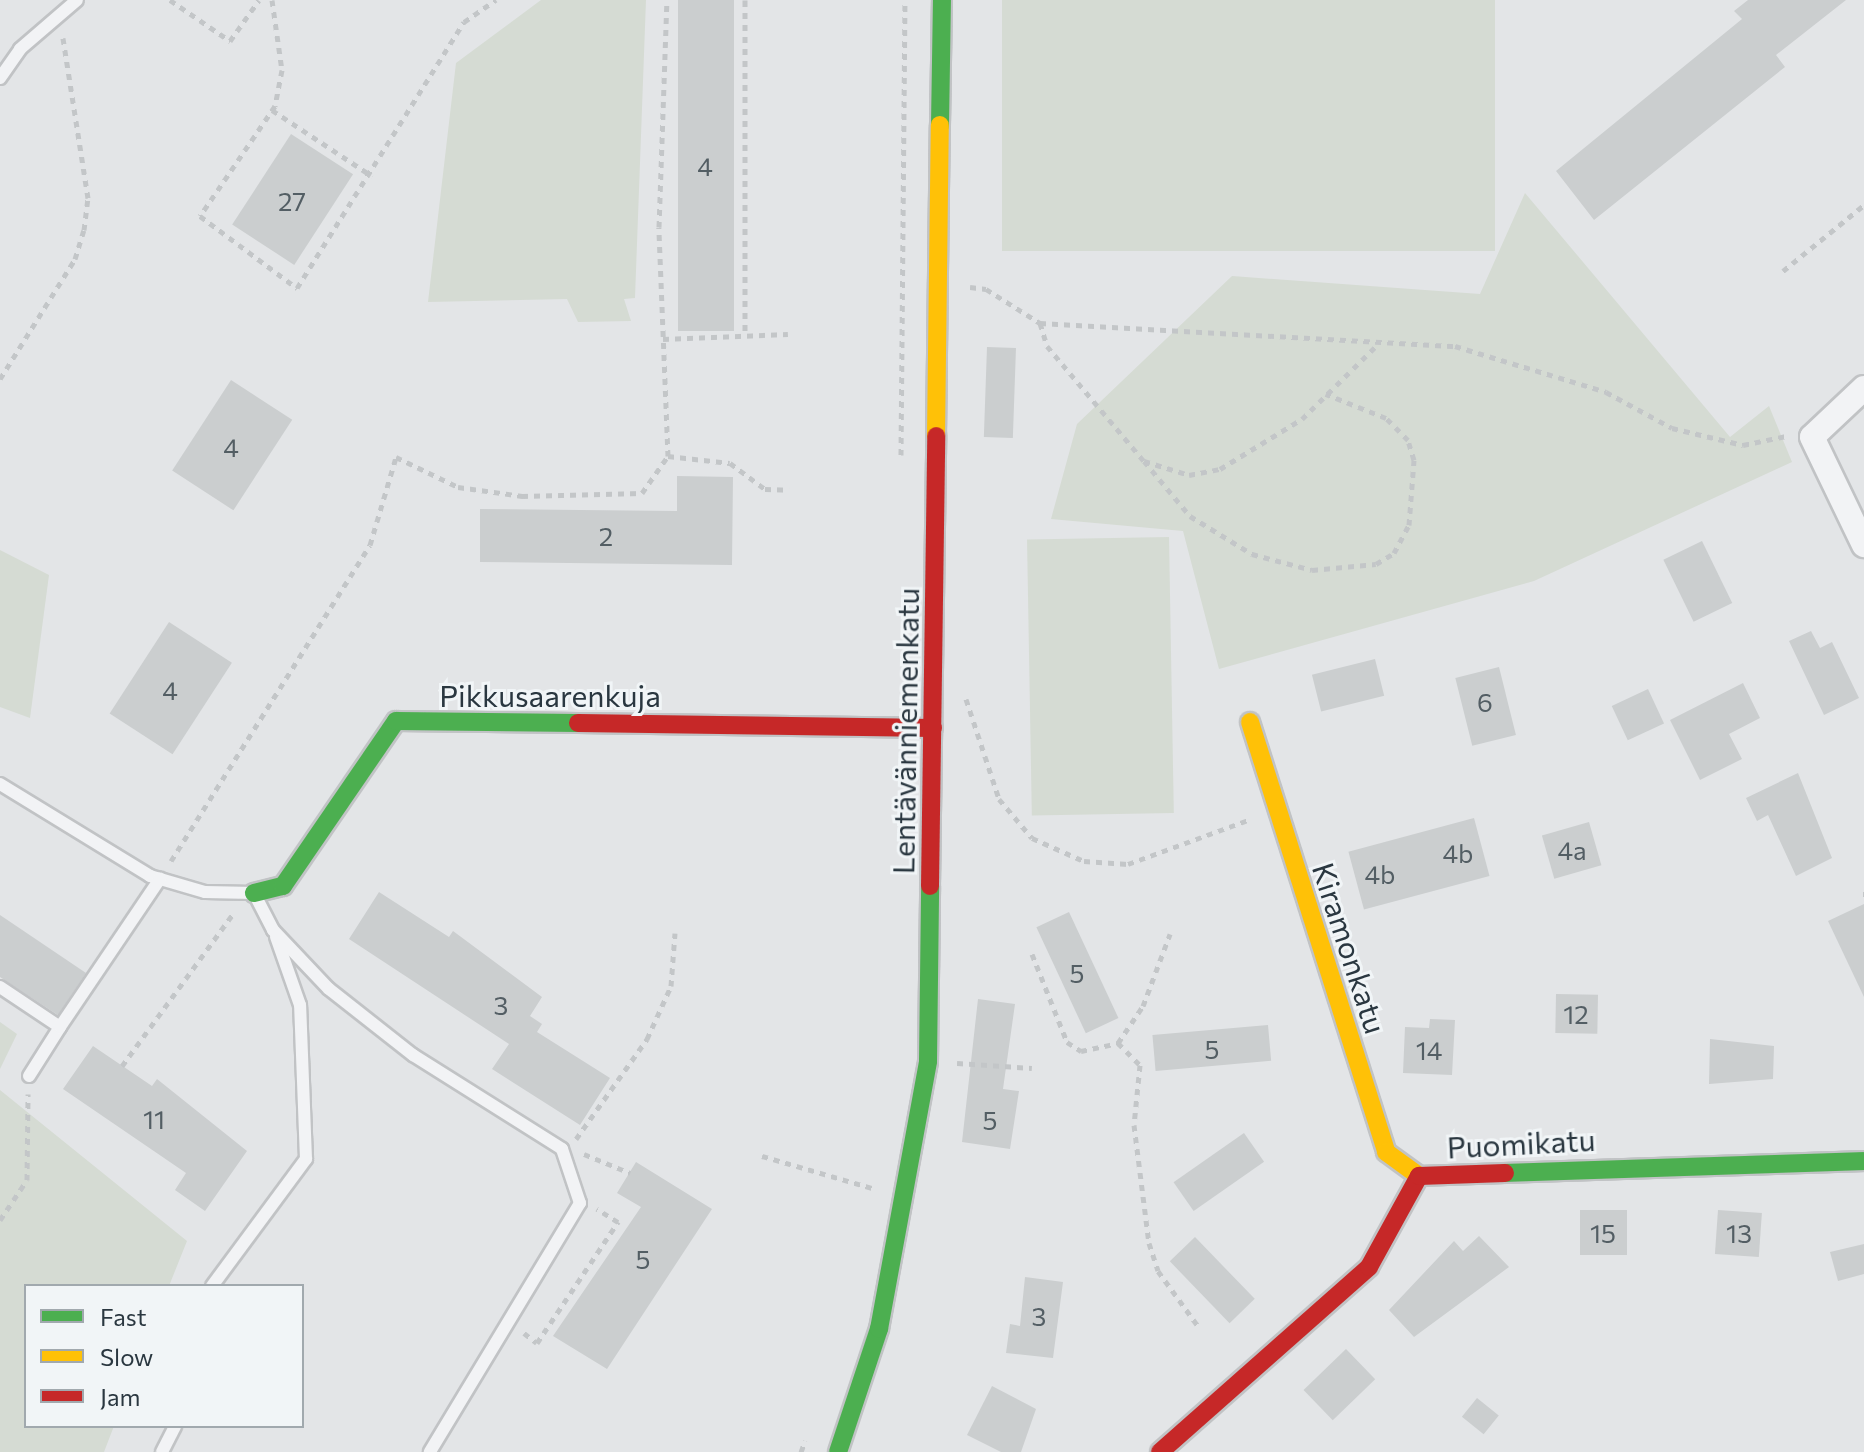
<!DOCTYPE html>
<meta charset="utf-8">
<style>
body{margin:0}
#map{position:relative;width:1864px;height:1452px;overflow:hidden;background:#e3e5e7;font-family:Commissioner,sans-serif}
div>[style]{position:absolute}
.green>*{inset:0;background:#d5dbd3;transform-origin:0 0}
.building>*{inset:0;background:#cbcecf;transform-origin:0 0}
.path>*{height:5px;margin-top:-2.5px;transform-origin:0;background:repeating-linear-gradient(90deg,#c3c6c8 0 6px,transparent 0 12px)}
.roads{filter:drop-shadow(2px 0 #c1c3c5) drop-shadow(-2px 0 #c1c3c5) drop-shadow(0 2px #c1c3c5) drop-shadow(0 -2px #c1c3c5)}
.lane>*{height:12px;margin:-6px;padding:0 6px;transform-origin:6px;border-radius:6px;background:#f2f3f5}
.street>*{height:24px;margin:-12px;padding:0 12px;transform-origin:12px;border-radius:12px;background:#f2f3f5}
.fast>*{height:18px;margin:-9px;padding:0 9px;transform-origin:9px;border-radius:9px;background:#4caf50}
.slow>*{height:18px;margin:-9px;padding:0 9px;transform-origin:9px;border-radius:9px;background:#ffc107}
.jam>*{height:18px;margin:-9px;padding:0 9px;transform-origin:9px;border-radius:9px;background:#c62828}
span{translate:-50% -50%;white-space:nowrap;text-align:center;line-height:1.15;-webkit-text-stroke:6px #f1f5f7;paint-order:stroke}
.number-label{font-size:26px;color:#535e64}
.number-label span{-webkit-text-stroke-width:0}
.street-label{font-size:30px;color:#2a3740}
.legend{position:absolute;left:24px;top:1284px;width:280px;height:144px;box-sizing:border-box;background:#f1f5f7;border:2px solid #a1a9ae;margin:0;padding:10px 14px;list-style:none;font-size:24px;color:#2a3740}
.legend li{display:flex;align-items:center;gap:16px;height:40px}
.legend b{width:40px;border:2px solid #a1a9ae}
</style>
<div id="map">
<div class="green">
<i style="clip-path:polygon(541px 0,646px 0,635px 298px,624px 299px,631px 321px,578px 322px,567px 299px,428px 302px,456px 63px)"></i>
<i style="left:1002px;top:0;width:493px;height:251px"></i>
<i style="clip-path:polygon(1525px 193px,1730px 437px,1769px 406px,1792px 462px,1534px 581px,1219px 669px,1183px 531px,1051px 519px,1077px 424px,1232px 276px,1480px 294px)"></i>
<i style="left:1169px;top:537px;width:276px;height:142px;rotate:89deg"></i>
<i style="clip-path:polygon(0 550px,49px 575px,30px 718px,0 707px)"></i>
<i style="clip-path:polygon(0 1022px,17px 1034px,0 1069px)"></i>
<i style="clip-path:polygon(0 1090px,187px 1241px,169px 1286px,26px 1286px,26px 1426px,114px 1426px,104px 1452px,0 1452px)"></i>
</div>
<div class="building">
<i style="left:678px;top:0;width:56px;height:331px"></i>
<i style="clip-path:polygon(1748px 0,1846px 0,1776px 55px,1785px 67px,1594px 220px,1556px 171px,1742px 19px,1734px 11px)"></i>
<i style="left:291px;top:134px;width:74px;height:108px;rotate:33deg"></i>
<i style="left:987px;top:347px;width:29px;height:90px;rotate:2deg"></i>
<i style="left:231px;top:380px;width:73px;height:108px;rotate:33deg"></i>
<i style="clip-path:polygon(677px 476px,733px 477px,732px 565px,480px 562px,480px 509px,677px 511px)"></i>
<i style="left:1702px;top:541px;width:69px;height:43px;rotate:64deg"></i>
<i style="left:169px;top:622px;width:75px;height:109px;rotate:33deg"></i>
<i style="clip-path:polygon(1811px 631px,1820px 648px,1832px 642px,1859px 698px,1824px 715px,1789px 641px)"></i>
<i style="left:1375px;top:659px;width:38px;height:65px;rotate:76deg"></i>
<i style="left:1499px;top:667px;width:70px;height:45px;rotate:76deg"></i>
<i style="clip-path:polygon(1743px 683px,1760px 718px,1729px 734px,1742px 759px,1700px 780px,1670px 720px)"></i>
<i style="left:1648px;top:689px;width:38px;height:40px;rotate:65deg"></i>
<i style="clip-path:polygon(1798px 773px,1832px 858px,1796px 876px,1768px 815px,1757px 821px,1746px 798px)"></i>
<i style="left:1474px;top:818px;width:60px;height:130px;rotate:75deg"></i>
<i style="left:1589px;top:822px;width:45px;height:49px;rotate:74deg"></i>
<i style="clip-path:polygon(379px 892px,449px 937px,453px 931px,542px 997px,530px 1016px,542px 1024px,537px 1032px,610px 1078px,580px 1125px,492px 1069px,509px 1044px,349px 939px)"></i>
<i style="clip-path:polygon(1864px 904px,1864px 997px,1828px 921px)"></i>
<i style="left:1069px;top:912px;width:117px;height:36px;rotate:65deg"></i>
<i style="clip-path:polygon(0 915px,86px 973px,58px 1015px,0 977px)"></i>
<i style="left:1556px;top:994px;width:42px;height:39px;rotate:1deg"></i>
<i style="clip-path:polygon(978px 999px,1015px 1004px,1003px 1089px,1019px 1091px,1010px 1149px,962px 1142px)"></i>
<i style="clip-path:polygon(1430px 1019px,1455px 1020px,1452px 1075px,1403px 1073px,1405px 1027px,1429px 1028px)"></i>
<i style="left:1268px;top:1025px;width:36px;height:116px;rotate:85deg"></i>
<i style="clip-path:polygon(1710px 1039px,1774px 1046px,1773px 1079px,1709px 1084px)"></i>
<i style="clip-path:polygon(93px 1046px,152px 1086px,157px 1079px,247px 1151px,205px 1211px,175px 1190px,186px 1173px,63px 1089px)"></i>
<i style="left:1244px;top:1133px;width:35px;height:86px;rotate:55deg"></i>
<i style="clip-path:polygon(636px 1162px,712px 1209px,607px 1369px,553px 1336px,641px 1207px,617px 1193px)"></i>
<i style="left:1580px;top:1210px;width:47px;height:45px"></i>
<i style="left:1718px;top:1210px;width:44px;height:44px;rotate:4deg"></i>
<i style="clip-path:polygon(1479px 1236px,1509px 1267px,1414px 1337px,1389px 1310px,1454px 1241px,1463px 1251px)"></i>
<i style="left:1195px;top:1237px;width:86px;height:35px;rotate:46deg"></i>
<i style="clip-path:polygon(1864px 1244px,1864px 1274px,1838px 1281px,1830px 1252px)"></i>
<i style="clip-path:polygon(1025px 1277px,1063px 1282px,1053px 1358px,1006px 1353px,1010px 1324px,1020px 1326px)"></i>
<i style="left:1346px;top:1349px;width:42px;height:59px;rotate:46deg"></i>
<i style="clip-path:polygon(992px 1386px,1036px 1409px,1021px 1452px,1001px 1452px,967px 1435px)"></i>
<i style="left:1477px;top:1398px;width:28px;height:24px;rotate:39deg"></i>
</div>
<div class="path">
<i style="left:170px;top:0;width:73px;rotate:34.3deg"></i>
<i style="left:230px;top:41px;width:50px;rotate:-54.7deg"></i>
<i style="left:272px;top:0;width:71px;rotate:81.9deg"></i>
<i style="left:282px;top:70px;width:37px;rotate:101deg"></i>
<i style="left:275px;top:106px;width:133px;rotate:124.3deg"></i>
<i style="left:200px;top:216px;width:121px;rotate:36.6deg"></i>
<i style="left:297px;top:288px;width:314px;rotate:-57.9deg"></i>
<i style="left:464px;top:22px;width:39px;rotate:-35deg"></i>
<i style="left:745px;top:0;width:336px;rotate:90deg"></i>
<i style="left:272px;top:110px;width:120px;rotate:33.4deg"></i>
<i style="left:1783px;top:271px;width:104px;rotate:-39.2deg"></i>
<i style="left:970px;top:287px;width:16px;rotate:7deg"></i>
<i style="left:986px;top:289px;width:64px;rotate:32.2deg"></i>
<i style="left:1040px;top:323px;width:416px;rotate:3.2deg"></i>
<i style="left:1455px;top:346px;width:158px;rotate:16.9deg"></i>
<i style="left:1606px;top:392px;width:75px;rotate:28.6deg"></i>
<i style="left:1672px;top:428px;width:73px;rotate:13.5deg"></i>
<i style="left:1743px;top:445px;width:44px;rotate:-11.8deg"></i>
<i style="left:1040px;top:323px;width:24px;rotate:73deg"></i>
<i style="left:1047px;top:346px;width:150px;rotate:49.9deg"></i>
<i style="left:1144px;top:461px;width:47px;rotate:17.3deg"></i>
<i style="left:1189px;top:475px;width:32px;rotate:-11deg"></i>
<i style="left:1220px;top:469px;width:96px;rotate:-31.4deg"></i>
<i style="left:1302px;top:419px;width:108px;rotate:-44.6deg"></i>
<i style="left:663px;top:339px;width:125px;rotate:-2.3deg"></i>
<i style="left:0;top:379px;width:142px;rotate:-58deg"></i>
<i style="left:75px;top:259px;width:30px;rotate:-73deg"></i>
<i style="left:84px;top:230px;width:32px;rotate:-83deg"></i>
<i style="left:88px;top:198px;width:162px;rotate:-98.9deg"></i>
<i style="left:901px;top:455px;width:455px;rotate:-89.5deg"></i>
<i style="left:668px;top:456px;width:62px;rotate:6.4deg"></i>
<i style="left:730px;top:463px;width:44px;rotate:36.6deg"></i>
<i style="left:765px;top:489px;width:24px;rotate:2deg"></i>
<i style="left:1144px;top:461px;width:72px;rotate:50.1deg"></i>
<i style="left:1190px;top:516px;width:73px;rotate:31.5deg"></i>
<i style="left:1252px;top:554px;width:62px;rotate:14.9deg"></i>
<i style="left:1312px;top:570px;width:64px;rotate:-5.4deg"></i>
<i style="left:1376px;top:564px;width:21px;rotate:-31deg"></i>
<i style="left:1394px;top:553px;width:32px;rotate:-62deg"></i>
<i style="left:1409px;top:525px;width:65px;rotate:-85.6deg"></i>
<i style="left:1414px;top:460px;width:21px;rotate:-107deg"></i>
<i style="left:1408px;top:440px;width:31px;rotate:-135deg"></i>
<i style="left:1386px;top:418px;width:65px;rotate:-158.2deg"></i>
<i style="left:966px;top:699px;width:105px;rotate:71.7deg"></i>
<i style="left:999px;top:799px;width:51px;rotate:49.8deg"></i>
<i style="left:1032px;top:838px;width:57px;rotate:23.9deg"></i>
<i style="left:1084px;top:861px;width:44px;rotate:3.9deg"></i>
<i style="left:1128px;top:864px;width:128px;rotate:-20.1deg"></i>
<i style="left:171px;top:861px;width:373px;rotate:-57.8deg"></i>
<i style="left:370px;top:545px;width:92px;rotate:-73.5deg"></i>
<i style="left:396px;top:457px;width:69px;rotate:25.8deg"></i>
<i style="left:458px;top:487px;width:65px;rotate:8deg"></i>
<i style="left:522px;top:496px;width:120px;rotate:-1.4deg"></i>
<i style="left:642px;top:493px;width:45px;rotate:-54.9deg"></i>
<i style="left:668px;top:456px;width:229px;rotate:-92.3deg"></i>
<i style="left:659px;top:227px;width:227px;rotate:-88deg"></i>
<i style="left:1863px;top:894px;width:1px"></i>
<i style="left:1032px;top:954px;width:95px;rotate:68.3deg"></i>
<i style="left:1067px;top:1042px;width:17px;rotate:33deg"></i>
<i style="left:1081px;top:1051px;width:38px;rotate:-12deg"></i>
<i style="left:1118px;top:1043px;width:45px;rotate:-56deg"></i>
<i style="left:1143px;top:1006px;width:77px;rotate:-69.4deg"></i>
<i style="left:1118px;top:1043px;width:31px;rotate:45deg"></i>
<i style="left:1140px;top:1065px;width:60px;rotate:95.7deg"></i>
<i style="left:1134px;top:1125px;width:119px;rotate:82.8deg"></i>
<i style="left:1149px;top:1243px;width:29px;rotate:72deg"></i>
<i style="left:1158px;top:1271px;width:68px;rotate:54deg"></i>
<i style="left:957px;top:1063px;width:75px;rotate:3.8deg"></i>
<i style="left:122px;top:1066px;width:187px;rotate:-53.9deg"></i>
<i style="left:576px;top:1139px;width:123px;rotate:-54.6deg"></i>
<i style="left:647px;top:1039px;width:58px;rotate:-65.6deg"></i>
<i style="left:671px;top:986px;width:53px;rotate:-85.7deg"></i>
<i style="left:584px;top:1154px;width:50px;rotate:22.4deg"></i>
<i style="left:762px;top:1156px;width:115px;rotate:16.2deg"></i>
<i style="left:0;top:1220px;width:48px;rotate:-56deg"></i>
<i style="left:27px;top:1180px;width:86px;rotate:-89.3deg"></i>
<i style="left:524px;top:1333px;width:16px;rotate:38deg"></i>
<i style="left:537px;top:1343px;width:146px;rotate:-56.2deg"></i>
<i style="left:618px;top:1222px;width:25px;rotate:-148deg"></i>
<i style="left:801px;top:1452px;width:12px;rotate:-70deg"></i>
</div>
<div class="roads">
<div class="lane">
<i style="left:0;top:78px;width:35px;rotate:-55deg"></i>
<i style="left:20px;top:49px;width:75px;rotate:-40.7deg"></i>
<i style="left:0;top:784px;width:176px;rotate:31.5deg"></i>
<i style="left:150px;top:876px;width:57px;rotate:16.2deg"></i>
<i style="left:205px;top:892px;width:49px;rotate:1.2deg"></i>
<i style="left:254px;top:893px;width:42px;rotate:62.8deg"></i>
<i style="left:273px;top:930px;width:81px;rotate:46.5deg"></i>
<i style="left:329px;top:989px;width:107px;rotate:38.2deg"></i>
<i style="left:413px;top:1055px;width:176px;rotate:32.2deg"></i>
<i style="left:562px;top:1149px;width:57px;rotate:71.6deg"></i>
<i style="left:580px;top:1203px;width:291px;rotate:121.1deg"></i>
<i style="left:0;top:987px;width:72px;rotate:33.7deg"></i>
<i style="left:60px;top:1027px;width:58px;rotate:122.3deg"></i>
<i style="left:60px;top:1027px;width:179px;rotate:-56deg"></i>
<i style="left:212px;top:1286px;width:158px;rotate:-53.5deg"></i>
<i style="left:306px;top:1159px;width:154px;rotate:-92.2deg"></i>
<i style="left:300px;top:1005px;width:72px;rotate:-109.4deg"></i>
<i style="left:162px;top:1452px;width:29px;rotate:-63deg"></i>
</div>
<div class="street">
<i style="left:1864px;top:388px;width:71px;rotate:136.7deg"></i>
<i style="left:1812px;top:437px;width:120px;rotate:64.3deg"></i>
</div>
<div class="fast">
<i style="left:940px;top:125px;width:125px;rotate:-89.1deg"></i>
<i style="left:254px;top:893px;width:30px;rotate:-14deg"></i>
<i style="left:283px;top:886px;width:200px;rotate:-55.6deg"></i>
<i style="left:396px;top:721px;width:182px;rotate:0.6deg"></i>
<i style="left:1505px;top:1173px;width:359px;rotate:-1.9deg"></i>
<i style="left:838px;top:1452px;width:130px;rotate:-71.6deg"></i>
<i style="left:879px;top:1329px;width:272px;rotate:-79.6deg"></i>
<i style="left:928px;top:1061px;width:175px;rotate:-89.3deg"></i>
</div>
<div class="slow">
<i style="left:936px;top:436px;width:311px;rotate:-89.3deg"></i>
<i style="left:1250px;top:722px;width:451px;rotate:72.4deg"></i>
<i style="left:1386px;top:1152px;width:41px;rotate:36deg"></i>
</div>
<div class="jam">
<i style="left:578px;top:723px;width:355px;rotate:0.8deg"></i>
<i style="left:930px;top:886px;width:450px;rotate:-89.2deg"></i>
<i style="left:1160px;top:1452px;width:279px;rotate:-41.5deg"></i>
<i style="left:1369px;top:1267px;width:104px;rotate:-61.2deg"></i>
<i style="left:1419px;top:1176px;width:86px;rotate:-2deg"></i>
</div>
</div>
<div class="number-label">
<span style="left:705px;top:166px">4</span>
<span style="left:292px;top:201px">27</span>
<span style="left:231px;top:447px">4</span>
<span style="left:606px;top:536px">2</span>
<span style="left:170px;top:690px">4</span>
<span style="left:1485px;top:702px">6</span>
<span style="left:1572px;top:850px">4a</span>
<span style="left:1458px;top:853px">4b</span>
<span style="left:1380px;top:874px">4b</span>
<span style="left:1077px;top:973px">5</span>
<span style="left:501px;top:1005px">3</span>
<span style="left:1576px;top:1014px">12</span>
<span style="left:1212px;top:1049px">5</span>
<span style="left:1429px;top:1050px">14</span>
<span style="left:154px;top:1119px">11</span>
<span style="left:990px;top:1120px">5</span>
<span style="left:1603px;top:1233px">15</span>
<span style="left:1739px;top:1233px">13</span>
<span style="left:643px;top:1259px">5</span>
<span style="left:1039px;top:1316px">3</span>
</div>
<div class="street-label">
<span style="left:550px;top:695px">Pikkusaarenkuja</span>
<span style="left:905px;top:731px;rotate:-89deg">Lentävänniemenkatu</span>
<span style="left:1350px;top:948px;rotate:72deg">Kiramonkatu</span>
<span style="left:1521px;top:1143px;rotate:-3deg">Puomikatu</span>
</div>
<ul class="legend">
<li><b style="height:10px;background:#4caf50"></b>Fast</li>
<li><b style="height:10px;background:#ffc107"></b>Slow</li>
<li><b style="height:10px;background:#c62828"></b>Jam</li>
</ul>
</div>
